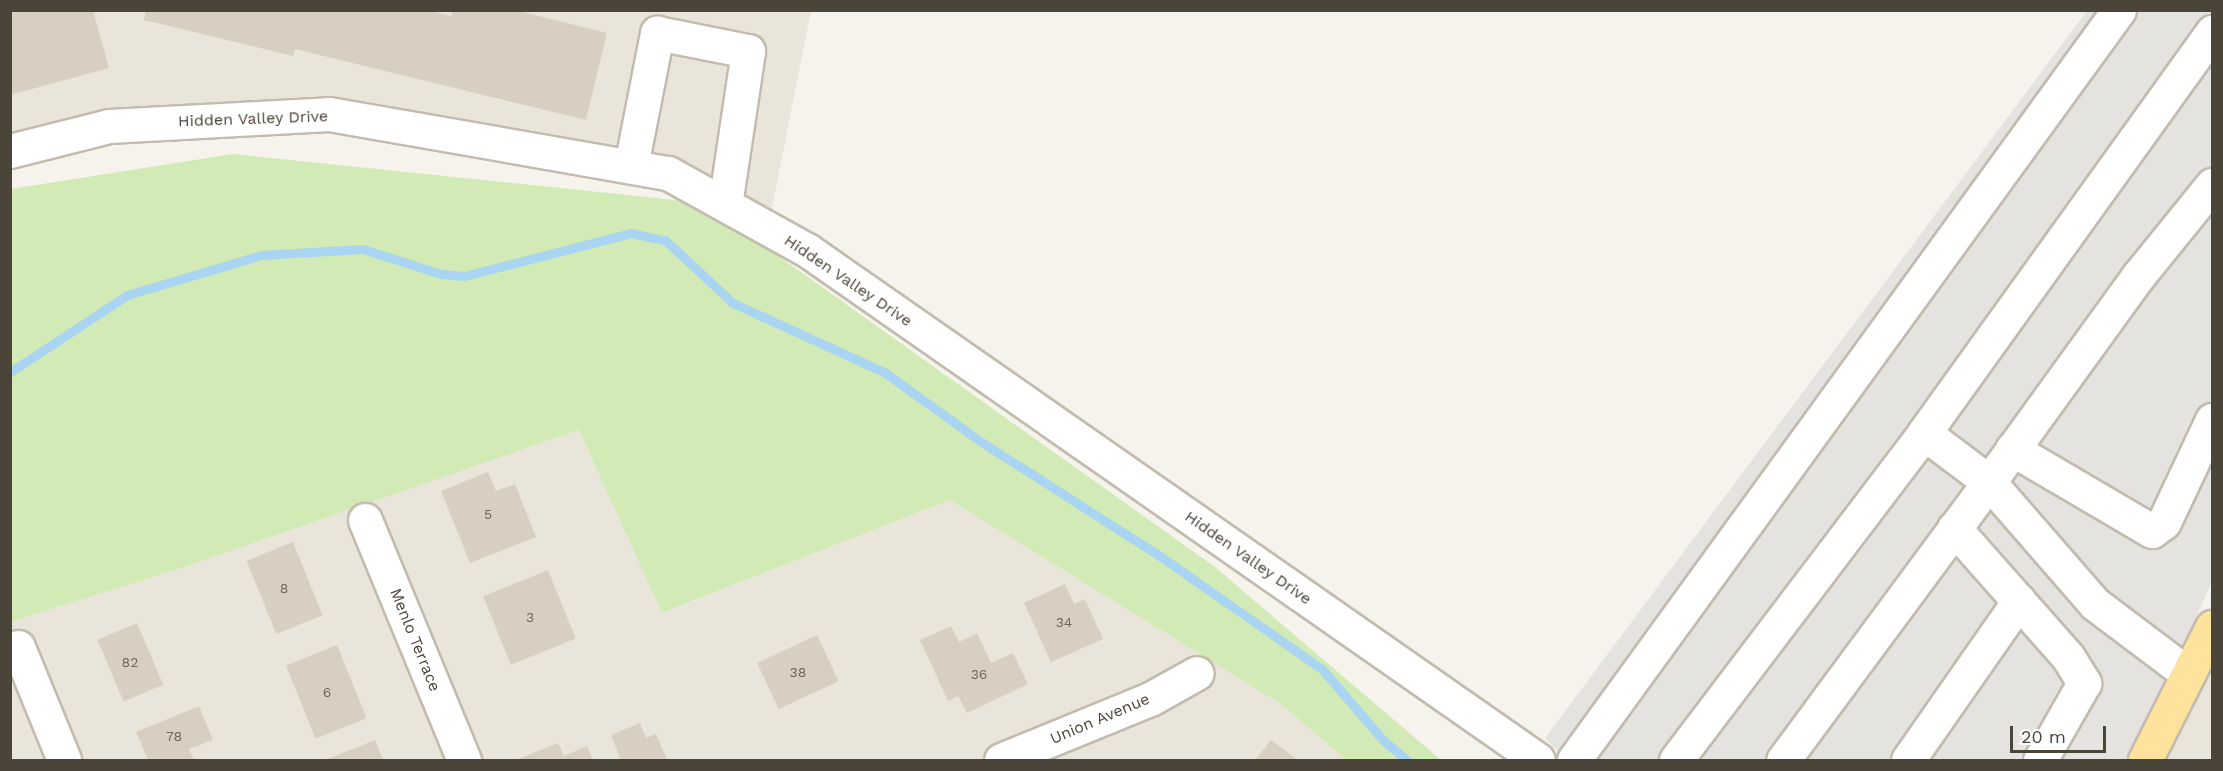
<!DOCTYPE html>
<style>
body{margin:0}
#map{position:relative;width:2223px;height:771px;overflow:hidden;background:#f6f3ec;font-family:"Work Sans",sans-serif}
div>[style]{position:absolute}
.residential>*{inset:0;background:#eae5da}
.green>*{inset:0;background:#d2eab5}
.parking>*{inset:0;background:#e5e3e0}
.stream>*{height:9px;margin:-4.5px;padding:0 4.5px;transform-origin:4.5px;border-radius:4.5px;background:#a9d4f2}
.building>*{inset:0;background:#d8cfc1;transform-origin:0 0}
.roads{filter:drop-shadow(2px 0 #c2bbae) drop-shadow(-2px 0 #c2bbae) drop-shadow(0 2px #c2bbae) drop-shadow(0 -2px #c2bbae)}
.minor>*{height:33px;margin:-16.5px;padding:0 16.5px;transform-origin:16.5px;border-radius:16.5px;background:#fff}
.major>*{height:33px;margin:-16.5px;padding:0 16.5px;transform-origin:16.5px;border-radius:16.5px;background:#ffe39c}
span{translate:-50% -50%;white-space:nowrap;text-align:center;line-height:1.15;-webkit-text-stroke:4.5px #fff;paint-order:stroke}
.number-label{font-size:14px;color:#6e675b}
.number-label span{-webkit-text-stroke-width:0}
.street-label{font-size:16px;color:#4b4439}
.frame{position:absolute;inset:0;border:12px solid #4b4439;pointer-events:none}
.scale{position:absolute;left:2010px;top:726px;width:96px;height:27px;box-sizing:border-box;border:3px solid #4b4439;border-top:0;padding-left:8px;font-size:18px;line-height:21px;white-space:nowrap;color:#4b4439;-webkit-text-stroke:4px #fff;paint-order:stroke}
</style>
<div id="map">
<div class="residential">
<i style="clip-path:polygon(11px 11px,811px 11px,768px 228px,668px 173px,329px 114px,11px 151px)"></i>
<i style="clip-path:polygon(579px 430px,663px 613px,950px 500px,1282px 705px,1346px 760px,11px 760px,10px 687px,15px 685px,11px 672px,11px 622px,187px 566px)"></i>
<i style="clip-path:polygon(2212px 627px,2212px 760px,2145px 760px)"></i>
</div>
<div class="green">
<i style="clip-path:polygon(233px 154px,704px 203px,1215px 567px,1441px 760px,1346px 760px,1282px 705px,950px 500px,662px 613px,579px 430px,187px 566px,11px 622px,11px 189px)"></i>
</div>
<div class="parking">
<i style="clip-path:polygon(2087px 11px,2212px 11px,2212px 582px,2130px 760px,1566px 760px,1545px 738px)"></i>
</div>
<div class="stream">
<i style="left:10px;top:372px;width:140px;rotate:-33.3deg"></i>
<i style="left:127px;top:295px;width:140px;rotate:-16.6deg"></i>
<i style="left:261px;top:255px;width:102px;rotate:-3.4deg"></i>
<i style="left:363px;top:249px;width:82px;rotate:17.8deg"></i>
<i style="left:441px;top:274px;width:23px;rotate:5deg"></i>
<i style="left:464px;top:276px;width:172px;rotate:-14.4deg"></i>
<i style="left:631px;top:233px;width:35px;rotate:12deg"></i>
<i style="left:665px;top:240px;width:93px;rotate:42.8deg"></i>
<i style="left:733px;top:303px;width:166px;rotate:24.6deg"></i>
<i style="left:884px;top:372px;width:118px;rotate:35.7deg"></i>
<i style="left:980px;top:441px;width:210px;rotate:32.6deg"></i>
<i style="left:1157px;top:554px;width:201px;rotate:34.9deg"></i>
<i style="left:1322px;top:669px;width:95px;rotate:49.3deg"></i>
<i style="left:1384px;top:741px;width:30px;rotate:40deg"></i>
</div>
<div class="building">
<i style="clip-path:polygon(14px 10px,93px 10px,109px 68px,10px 95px,10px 12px)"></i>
<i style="clip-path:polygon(146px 10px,427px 10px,451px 16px,453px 10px,515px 10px,607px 33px,586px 120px,295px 49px,293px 56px,144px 20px)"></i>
<i style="clip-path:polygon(488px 472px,496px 491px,515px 484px,536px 537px,470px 563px,441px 491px)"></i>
<i style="left:293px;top:542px;width:79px;height:50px;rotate:68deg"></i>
<i style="left:548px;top:570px;width:74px;height:70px;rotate:68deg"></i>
<i style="clip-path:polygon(1065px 584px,1074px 604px,1085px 599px,1103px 639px,1051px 662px,1024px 603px)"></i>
<i style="left:137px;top:623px;width:67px;height:43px;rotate:67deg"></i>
<i style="clip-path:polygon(951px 626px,959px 642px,977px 633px,991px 663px,1013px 653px,1028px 684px,967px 713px,958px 696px,948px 701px,920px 640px)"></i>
<i style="left:817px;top:635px;width:51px;height:66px;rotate:65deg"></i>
<i style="left:337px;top:645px;width:79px;height:55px;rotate:68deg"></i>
<i style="clip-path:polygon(199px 706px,213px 740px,189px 749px,194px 760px,148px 760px,136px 732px)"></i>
<i style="clip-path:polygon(640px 723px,646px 738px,656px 734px,667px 760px,621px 760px,611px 735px)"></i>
<i style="clip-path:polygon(375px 740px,383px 760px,325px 760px)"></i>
<i style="clip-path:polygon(1271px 740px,1298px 760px,1255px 760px)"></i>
<i style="clip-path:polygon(558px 743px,564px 756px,587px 746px,593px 760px,516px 760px)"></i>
</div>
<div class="roads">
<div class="minor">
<i style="left:10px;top:151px;width:102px;rotate:-14.2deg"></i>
<i style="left:109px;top:126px;width:220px;rotate:-3.1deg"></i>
<i style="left:329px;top:114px;width:344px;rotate:9.9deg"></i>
<i style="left:668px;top:173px;width:159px;rotate:29deg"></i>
<i style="left:807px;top:250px;width:891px;rotate:34.9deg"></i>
<i style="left:631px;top:166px;width:136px;rotate:-78.9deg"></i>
<i style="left:657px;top:33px;width:93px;rotate:11.2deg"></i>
<i style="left:748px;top:51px;width:155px;rotate:98.5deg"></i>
<i style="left:1924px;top:433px;width:494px;rotate:-54.3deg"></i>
<i style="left:2012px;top:449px;width:162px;rotate:30.4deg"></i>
<i style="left:2152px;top:531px;width:15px;rotate:-37deg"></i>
<i style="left:2164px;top:522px;width:113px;rotate:-64.8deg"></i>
<i style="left:365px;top:520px;width:260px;rotate:67.6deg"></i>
<i style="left:1954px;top:528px;width:172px;rotate:48.5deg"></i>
<i style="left:2068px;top:657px;width:31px;rotate:58deg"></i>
<i style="left:2084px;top:683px;width:89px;rotate:119.7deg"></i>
<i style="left:18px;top:647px;width:122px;rotate:67.8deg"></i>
<i style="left:2188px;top:674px;width:116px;rotate:-143deg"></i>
<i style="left:2095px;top:604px;width:162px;rotate:-131deg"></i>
<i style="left:1989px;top:482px;width:256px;rotate:-54.1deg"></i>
<i style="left:2139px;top:275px;width:116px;rotate:-51deg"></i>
<i style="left:1001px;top:760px;width:163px;rotate:-22.3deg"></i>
<i style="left:1152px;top:698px;width:51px;rotate:-29.1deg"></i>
<i style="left:1574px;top:760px;width:927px;rotate:-54deg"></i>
<i style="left:1676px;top:760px;width:410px;rotate:-52.8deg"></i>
<i style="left:1924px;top:433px;width:81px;rotate:37deg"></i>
<i style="left:1989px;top:482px;width:346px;rotate:126.5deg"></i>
<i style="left:1908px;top:760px;width:194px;rotate:-55.1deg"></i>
</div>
<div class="major">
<i style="left:2145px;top:760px;width:149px;rotate:-63.3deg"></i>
</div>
</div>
<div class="number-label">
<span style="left:488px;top:514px">5</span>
<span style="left:284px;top:588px">8</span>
<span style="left:530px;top:617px">3</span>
<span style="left:1064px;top:622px">34</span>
<span style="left:130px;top:662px">82</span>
<span style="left:798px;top:672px">38</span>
<span style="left:979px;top:674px">36</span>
<span style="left:327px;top:692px">6</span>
<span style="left:174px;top:736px">78</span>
</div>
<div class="street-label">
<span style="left:253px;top:119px;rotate:-2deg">Hidden Valley Drive</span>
<span style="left:848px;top:281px;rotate:34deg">Hidden Valley Drive</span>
<span style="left:1248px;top:558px;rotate:35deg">Hidden Valley Drive</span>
<span style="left:415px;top:640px;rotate:68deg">Menlo Terrace</span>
<span style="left:1100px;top:719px;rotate:-23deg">Union Avenue</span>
</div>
<div class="frame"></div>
<div class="scale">20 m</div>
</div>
